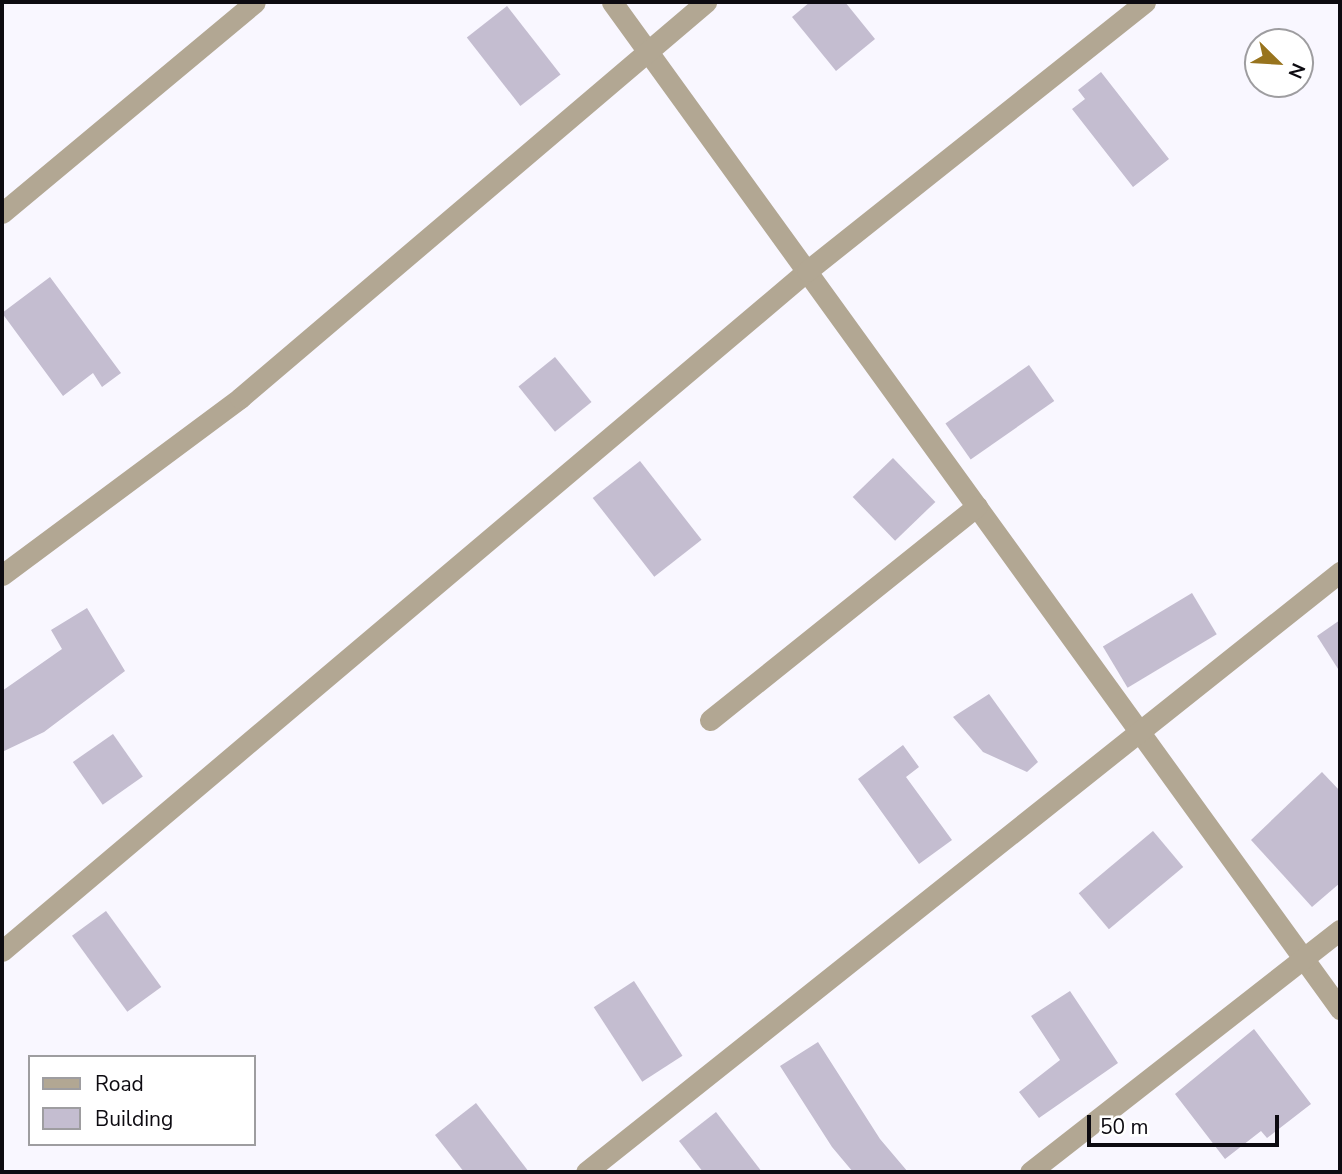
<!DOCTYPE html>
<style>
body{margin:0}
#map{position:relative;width:1342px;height:1174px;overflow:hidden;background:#f9f7ff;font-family:"Nunito Sans",sans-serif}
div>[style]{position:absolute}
.building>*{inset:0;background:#c4bdd0;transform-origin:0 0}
.minor>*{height:21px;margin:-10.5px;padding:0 10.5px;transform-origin:10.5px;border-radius:10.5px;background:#b2a793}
span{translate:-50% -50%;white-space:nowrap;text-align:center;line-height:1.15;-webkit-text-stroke:7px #fff;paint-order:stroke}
.frame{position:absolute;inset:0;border:4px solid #0d0b11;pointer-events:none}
.legend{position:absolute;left:28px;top:1055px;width:228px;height:91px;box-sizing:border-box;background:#fff;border:2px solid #9e9da0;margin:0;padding:9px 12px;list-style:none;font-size:21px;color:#0d0b11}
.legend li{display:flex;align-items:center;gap:14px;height:35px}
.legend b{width:35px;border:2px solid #9e9da0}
.north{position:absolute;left:1244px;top:28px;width:70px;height:70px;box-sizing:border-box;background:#fff;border:2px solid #9e9da0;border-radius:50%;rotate:114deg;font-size:19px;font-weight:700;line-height:28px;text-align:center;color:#0d0b11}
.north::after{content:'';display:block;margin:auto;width:24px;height:32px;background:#98741e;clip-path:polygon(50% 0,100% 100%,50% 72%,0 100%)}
.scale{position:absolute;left:1087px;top:1115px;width:192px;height:32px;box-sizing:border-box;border:4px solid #0d0b11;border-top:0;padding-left:9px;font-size:21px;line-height:24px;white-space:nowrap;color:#0d0b11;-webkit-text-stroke:5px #fff;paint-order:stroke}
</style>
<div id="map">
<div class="building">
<i style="clip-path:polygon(810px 2px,845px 2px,875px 39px,836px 71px,792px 17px)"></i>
<i style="left:507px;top:6px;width:87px;height:51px;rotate:52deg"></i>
<i style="clip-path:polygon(1101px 72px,1169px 159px,1133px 187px,1072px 109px,1085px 99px,1078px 90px)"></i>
<i style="clip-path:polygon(50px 277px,121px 373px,102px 387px,93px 373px,63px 396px,2px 313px)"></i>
<i style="left:555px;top:357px;width:58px;height:47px;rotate:51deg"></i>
<i style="left:1029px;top:365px;width:44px;height:102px;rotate:55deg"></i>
<i style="left:893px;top:458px;width:61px;height:56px;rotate:46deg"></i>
<i style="left:640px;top:461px;width:100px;height:60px;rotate:52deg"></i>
<i style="left:1192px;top:593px;width:48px;height:104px;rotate:59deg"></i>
<i style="clip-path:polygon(87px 608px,125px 671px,44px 732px,2px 752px,2px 691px,62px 649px,51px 630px)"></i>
<i style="clip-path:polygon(1340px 620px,1340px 672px,1317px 636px)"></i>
<i style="clip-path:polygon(989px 694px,1038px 762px,1027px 772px,983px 752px,953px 717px)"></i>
<i style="left:113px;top:734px;width:52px;height:49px;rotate:55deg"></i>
<i style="clip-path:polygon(903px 745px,919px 767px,906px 777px,952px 840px,919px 864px,858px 779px)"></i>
<i style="clip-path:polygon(1322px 772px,1340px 791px,1340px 883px,1312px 907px,1251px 840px)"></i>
<i style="left:1153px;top:831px;width:47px;height:97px;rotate:50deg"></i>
<i style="left:106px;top:911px;width:94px;height:42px;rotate:54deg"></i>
<i style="left:634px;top:981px;width:89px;height:48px;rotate:57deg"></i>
<i style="clip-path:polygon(1070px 991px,1118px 1063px,1039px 1118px,1019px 1092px,1060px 1060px,1031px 1016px)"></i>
<i style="clip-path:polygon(1254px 1029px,1311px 1104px,1267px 1138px,1261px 1131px,1225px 1159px,1175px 1094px)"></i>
<i style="clip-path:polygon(818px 1042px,880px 1139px,908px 1172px,853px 1172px,832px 1147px,780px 1066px)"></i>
<i style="clip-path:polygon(476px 1103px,529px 1172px,464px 1172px,435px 1135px)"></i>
<i style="clip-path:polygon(716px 1112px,762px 1172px,703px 1172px,679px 1141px)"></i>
</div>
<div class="minor">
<i style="left:612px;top:2px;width:1243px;rotate:54.14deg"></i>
<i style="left:2px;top:213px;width:329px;rotate:-39.8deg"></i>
<i style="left:2px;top:575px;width:297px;rotate:-36.6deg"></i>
<i style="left:240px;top:398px;width:612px;rotate:-40.36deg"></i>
<i style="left:710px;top:720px;width:342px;rotate:-38.7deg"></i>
<i style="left:2px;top:951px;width:1054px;rotate:-40.19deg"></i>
<i style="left:807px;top:271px;width:432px;rotate:-38.5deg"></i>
<i style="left:586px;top:1172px;width:964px;rotate:-38.51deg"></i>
<i style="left:1030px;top:1172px;width:393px;rotate:-38deg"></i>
</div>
<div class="frame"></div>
<ul class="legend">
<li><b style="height:9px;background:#b2a793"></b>Road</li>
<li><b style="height:19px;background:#c4bdd0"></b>Building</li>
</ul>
<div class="north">N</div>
<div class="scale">50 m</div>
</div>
